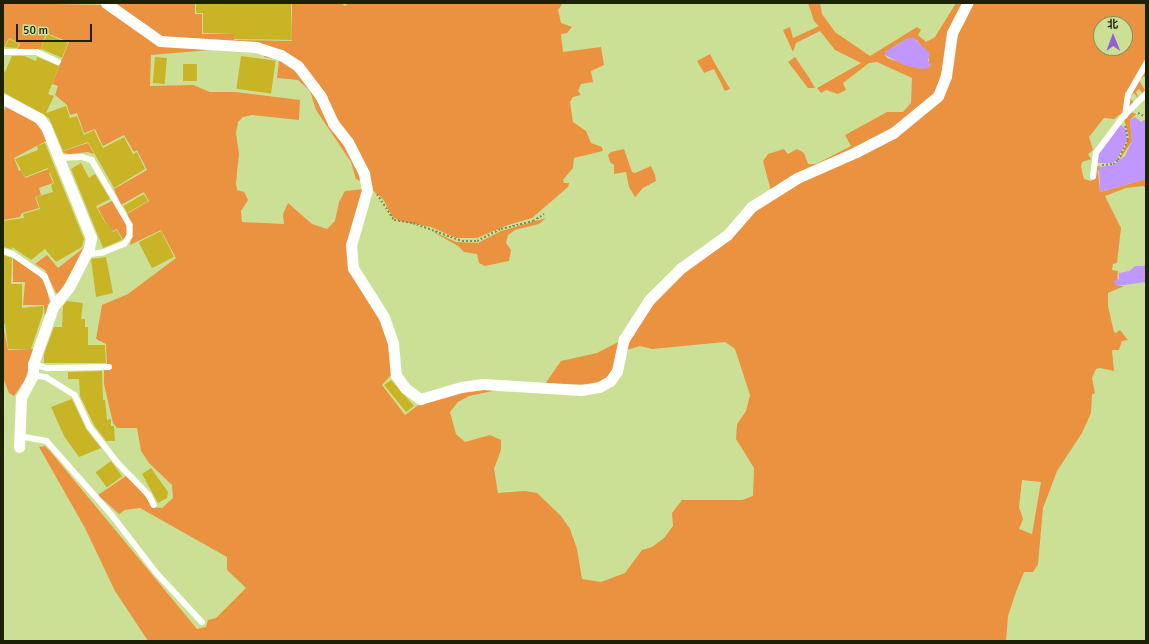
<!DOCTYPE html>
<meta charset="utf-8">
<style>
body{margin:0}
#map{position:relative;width:1149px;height:644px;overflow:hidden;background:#cce095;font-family:Signika,"Noto Sans SC",sans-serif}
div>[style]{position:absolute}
.green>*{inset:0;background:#ea9240}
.water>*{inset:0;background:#bf97ff}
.building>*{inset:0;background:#c9b426;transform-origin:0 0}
.path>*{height:2px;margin-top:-1px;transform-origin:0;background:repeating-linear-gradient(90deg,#808e57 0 2px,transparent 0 4px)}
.service>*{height:5.5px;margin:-2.75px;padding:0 2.75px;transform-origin:2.75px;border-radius:2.75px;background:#fff}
.minor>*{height:11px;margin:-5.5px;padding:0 5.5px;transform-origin:5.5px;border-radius:5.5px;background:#fff}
span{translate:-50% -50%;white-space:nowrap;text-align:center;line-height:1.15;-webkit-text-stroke:3px #cce095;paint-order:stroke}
.frame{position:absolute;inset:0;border:4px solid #1b2204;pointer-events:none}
.north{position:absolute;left:1093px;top:16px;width:40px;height:40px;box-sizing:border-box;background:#cce095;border:1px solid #85945b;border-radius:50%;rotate:359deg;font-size:11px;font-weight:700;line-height:16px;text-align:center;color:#1b2204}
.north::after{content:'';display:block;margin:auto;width:14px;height:18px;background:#925fd8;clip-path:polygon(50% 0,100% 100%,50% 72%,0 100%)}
.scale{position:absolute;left:16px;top:24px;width:76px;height:18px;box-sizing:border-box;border:2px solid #1b2204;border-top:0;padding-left:5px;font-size:12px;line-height:14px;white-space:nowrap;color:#1b2204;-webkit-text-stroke:3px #cce095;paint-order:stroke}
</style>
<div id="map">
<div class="green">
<i style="clip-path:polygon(evenodd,3px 3px,105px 5px,150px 39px,222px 49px,151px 55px,150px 86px,193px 85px,210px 92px,235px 92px,300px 100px,299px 120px,252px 115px,243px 117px,238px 122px,236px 133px,239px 154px,236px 183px,237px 190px,244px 192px,248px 200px,241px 211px,242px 222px,284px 224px,283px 214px,288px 203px,312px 224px,327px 229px,335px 221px,339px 202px,345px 191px,365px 189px,350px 257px,387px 331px,393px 373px,382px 385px,405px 415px,421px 403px,462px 389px,502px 389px,469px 396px,458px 402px,450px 412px,456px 434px,465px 442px,490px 435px,501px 440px,501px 450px,494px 469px,498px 493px,525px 491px,537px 493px,561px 516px,570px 529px,577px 549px,582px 579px,601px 582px,625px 573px,642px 550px,652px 547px,664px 538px,673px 526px,672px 513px,682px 500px,742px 500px,753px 496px,754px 468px,736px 439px,737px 424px,746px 411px,750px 395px,735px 349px,725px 342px,652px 349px,640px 346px,627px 350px,627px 340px,650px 302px,765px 199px,857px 154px,939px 97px,954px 34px,969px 3px,1146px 3px,1146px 62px,1123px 112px,1114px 119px,1104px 118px,1089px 137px,1093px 150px,1088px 154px,1091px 159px,1082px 162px,1081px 167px,1084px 179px,1091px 181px,1095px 178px,1096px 166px,1100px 166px,1098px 172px,1100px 192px,1146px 179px,1146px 188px,1143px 186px,1126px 188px,1105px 196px,1121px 228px,1117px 263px,1113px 264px,1112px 270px,1118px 271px,1117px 286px,1124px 286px,1108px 293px,1108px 306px,1114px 332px,1116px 333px,1120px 330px,1128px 340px,1122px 341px,1119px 350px,1112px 350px,1114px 371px,1100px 368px,1096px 369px,1092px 378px,1095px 393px,1092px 395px,1091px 413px,1082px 433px,1057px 471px,1048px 495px,1043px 508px,1038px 564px,1033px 572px,1024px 572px,1016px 592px,1008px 616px,1006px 641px,148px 641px,115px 591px,85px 528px,39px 447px,45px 446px,50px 451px,197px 629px,206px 627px,208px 620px,216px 618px,246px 588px,227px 570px,227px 557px,140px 508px,125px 510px,119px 514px,98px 495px,126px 476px,142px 491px,152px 507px,162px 508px,173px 498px,172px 485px,149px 463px,141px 451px,137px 428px,117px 428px,113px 423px,104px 384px,104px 370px,112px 368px,107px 366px,106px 344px,96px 339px,102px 305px,128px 294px,176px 258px,161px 230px,130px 245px,133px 230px,127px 214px,149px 201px,144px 192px,121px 205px,114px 189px,147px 170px,137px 150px,134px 152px,124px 135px,103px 146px,95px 129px,84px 133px,77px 113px,70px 115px,67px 105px,55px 95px,58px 86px,52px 84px,69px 42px,46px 33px,40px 51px,16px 52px,20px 44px,9px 38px,3px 49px,3px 3px,1101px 24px,1125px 24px,1125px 48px,1101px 48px,1101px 24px,3px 3px,1022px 480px,1041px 482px,1032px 534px,1019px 529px,1023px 519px,1019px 507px,1022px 480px)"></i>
<i style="clip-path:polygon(112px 3px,195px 3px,195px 14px,202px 14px,202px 34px,234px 34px,234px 40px,292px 41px,292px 3px,341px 3px,345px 6px,349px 3px,563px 3px,558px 10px,561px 23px,572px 27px,567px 33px,561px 34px,563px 52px,601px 47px,604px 65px,591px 71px,593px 82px,581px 84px,578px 91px,581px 95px,573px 97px,570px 102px,573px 122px,586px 131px,591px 143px,602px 147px,603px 151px,574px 158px,573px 168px,563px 180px,564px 183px,569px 183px,568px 187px,532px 218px,508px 225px,477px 238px,456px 238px,431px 227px,399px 221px,392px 216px,383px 199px,371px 189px,356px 152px,282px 54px,162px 39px)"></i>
<i style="clip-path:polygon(evenodd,808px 3px,820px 3px,822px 14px,835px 32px,870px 56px,917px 27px,921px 30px,918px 35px,926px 42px,935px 37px,956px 3px,964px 3px,947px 50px,936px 94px,910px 118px,771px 191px,763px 161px,768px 154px,784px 149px,788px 154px,797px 149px,804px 153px,808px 164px,816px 164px,851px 146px,845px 135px,887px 112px,903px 112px,911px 103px,912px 78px,877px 62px,869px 63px,843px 83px,846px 90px,838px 94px,826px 90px,821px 93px,817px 88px,861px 63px,835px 50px,820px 31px,796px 43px,793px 52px,783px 30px,790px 27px,793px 38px,819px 26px,814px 21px,808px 3px,906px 39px,917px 40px,929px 57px,929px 64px,921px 69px,887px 58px,885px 55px,885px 52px,906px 39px)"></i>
<i style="clip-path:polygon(265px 51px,290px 61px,346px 142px,362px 182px,356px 179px,351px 162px,316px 110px,310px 91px,298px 80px,277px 78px,279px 60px,264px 57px)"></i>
<i style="clip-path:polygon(710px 54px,714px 62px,730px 89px,725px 91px,714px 69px,704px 73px,703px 71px,697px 61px)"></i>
<i style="clip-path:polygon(795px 57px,810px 79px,815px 88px,808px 88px,788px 62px)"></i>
<i style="clip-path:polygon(1146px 72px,1146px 79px,1144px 76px,1139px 80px,1146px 92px,1143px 94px,1139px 89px,1136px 92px,1139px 99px,1134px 93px,1129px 97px,1135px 104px,1126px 110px,1126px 103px,1131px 91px,1139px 79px)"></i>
<i style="clip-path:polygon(7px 104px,39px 122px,48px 140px,14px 158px,19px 171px,21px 170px,25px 178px,51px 168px,53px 171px,49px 173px,53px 183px,39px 188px,41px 195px,35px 197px,39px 208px,22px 213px,20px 217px,3px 220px,3px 113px)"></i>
<i style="clip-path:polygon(1131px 112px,1136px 114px,1130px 120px,1132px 141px,1118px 162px,1129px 138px,1124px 119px)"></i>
<i style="clip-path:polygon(88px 143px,94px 154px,88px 152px,69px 154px,61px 152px)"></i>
<i style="clip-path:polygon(624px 149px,632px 172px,635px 173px,651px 166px,655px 175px,656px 181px,643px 188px,635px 197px,629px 187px,626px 172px,614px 174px,614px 165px,610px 162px,608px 155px,611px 152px)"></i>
<i style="clip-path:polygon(114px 200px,129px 227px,129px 233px,123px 240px,117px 229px,113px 231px,106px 223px,98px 208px)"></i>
<i style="clip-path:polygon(546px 218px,539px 224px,515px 230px,508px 235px,506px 243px,511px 250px,509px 261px,485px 266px,479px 263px,477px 254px,464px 252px,458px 246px,430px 230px,456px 242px,478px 243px,501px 231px)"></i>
<i style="clip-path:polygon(86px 246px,59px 294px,56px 293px,45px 270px,35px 264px,47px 255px,58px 268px)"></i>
<i style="clip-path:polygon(13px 257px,36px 271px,46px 285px,50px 304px,45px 321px,44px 305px,23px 305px,25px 282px,13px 282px)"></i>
<i style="clip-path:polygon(3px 325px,8px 350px,34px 349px,25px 380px,14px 396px,9px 393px,3px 378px)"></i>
<i style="clip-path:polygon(622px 340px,615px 371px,598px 385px,545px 384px,561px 361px,597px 353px)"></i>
</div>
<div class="water">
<i style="clip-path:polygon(913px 37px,930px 54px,928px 60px,931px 66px,928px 68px,921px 69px,904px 65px,885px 55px,885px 52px,906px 39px)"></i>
<i style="clip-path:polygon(1135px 117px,1141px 122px,1146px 119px,1146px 179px,1100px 192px,1099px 167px,1113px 165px,1125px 156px,1132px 141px,1130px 120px)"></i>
<i style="clip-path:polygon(1120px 124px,1126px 130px,1127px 140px,1117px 160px,1112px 163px,1096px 163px,1099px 152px)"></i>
<i style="clip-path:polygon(1146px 262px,1146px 282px,1117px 286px,1113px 281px,1119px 279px,1119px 273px,1129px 271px,1135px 266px,1144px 266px)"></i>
</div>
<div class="building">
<i style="clip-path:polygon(196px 3px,291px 3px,292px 40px,234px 39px,234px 34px,203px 33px,203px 13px,196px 13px)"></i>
<i style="left:47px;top:34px;width:23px;height:16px;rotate:23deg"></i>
<i style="clip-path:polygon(9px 39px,19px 44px,17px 48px,5px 47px)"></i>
<i style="clip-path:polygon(12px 56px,24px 56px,36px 61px,37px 57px,59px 66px,48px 94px,54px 96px,46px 113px,66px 106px,70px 118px,77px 116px,84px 135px,94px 130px,103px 148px,124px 137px,133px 154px,137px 152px,145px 169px,114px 188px,88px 142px,63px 151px,49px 118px,3px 92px,3px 71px,5px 72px)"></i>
<i style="left:241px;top:56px;width:35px;height:33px;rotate:8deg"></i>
<i style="left:155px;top:57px;width:12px;height:26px;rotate:5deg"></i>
<i style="left:183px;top:64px;width:14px;height:17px"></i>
<i style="clip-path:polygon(45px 143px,84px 239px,82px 247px,56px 262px,45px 249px,31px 260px,12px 247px,12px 249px,3px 247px,3px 221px,24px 218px,23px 214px,40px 209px,36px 197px,53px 192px,51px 185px,54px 183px,48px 168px,25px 177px,15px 159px,38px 150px,37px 146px)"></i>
<i style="clip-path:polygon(81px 163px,89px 178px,95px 174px,110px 199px,96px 206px,106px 224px,108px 223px,113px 232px,117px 230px,122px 240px,103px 248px,71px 169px)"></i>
<i style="left:144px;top:194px;width:8px;height:24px;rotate:60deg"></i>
<i style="left:161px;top:231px;width:29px;height:25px;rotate:63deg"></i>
<i style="clip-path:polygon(3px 255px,12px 258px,11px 284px,22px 284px,22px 308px,43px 306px,43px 313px,31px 349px,8px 349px,5px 324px,3px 324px)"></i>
<i style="clip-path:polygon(106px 257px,113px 293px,96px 297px,91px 259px)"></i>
<i style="clip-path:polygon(67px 301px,83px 303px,81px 319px,85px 319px,85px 327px,88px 327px,88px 345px,105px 345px,106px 363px,44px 363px,44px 354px,54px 327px,62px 327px,63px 306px)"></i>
<i style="clip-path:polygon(102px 371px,103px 400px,105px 400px,107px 420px,111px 419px,111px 426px,114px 426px,115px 441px,106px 441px,94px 425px,80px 396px,79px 379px,68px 379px,68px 372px)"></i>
<i style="clip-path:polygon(391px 380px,414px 406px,406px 412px,384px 385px)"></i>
<i style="clip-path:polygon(72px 399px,86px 429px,101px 448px,79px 457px,64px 436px,51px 407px)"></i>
<i style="left:111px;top:461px;width:19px;height:19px;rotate:54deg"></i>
<i style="clip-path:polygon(151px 468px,168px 492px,167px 498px,158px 503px,142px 474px)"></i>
</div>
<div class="path">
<i style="left:1138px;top:113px;width:9px;rotate:27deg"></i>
<i style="left:1102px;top:165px;width:11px;rotate:-5deg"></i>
<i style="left:1113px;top:164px;width:6px;rotate:-39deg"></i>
<i style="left:1118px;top:160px;width:22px;rotate:-63deg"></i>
<i style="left:1128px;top:140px;width:15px;rotate:-101deg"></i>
<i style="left:377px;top:194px;width:31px;rotate:57deg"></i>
<i style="left:394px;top:220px;width:19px;rotate:9deg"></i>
<i style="left:413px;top:223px;width:52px;rotate:20.2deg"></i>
<i style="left:462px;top:241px;width:15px"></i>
<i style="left:477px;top:241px;width:27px;rotate:-27deg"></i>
<i style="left:501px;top:229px;width:33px;rotate:-14deg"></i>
<i style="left:533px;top:221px;width:13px;rotate:-32deg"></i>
</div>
<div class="service">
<i style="left:3px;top:52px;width:34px"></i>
<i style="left:37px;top:52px;width:23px;rotate:25deg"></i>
<i style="left:1125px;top:116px;width:21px;rotate:-82deg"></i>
<i style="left:1128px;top:95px;width:36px;rotate:-60deg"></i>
<i style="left:60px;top:158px;width:22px;rotate:-3deg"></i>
<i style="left:82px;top:157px;width:10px;rotate:17deg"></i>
<i style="left:92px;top:160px;width:75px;rotate:59.7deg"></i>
<i style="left:130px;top:225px;width:11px;rotate:90deg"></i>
<i style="left:130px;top:236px;width:9px;rotate:122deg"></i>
<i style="left:125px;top:244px;width:24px;rotate:158deg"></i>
<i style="left:103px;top:253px;width:17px;rotate:173deg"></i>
<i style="left:1093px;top:177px;width:24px;rotate:-83deg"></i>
<i style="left:1096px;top:153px;width:45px;rotate:-53.1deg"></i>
<i style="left:1123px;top:117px;width:33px;rotate:-45deg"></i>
<i style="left:3px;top:251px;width:10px;rotate:17deg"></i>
<i style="left:13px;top:254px;width:39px;rotate:35deg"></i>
<i style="left:45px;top:276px;width:28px;rotate:69deg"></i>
<i style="left:33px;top:364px;width:15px;rotate:16deg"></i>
<i style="left:47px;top:368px;width:62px;rotate:-0.9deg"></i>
<i style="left:33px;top:375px;width:13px;rotate:9deg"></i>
<i style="left:46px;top:377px;width:34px;rotate:32deg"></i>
<i style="left:75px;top:395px;width:35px;rotate:65deg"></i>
<i style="left:90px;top:427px;width:46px;rotate:52.1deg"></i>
<i style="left:118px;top:463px;width:45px;rotate:45.9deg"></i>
<i style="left:149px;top:495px;width:11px;rotate:63deg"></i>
<i style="left:19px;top:436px;width:28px;rotate:10deg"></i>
<i style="left:47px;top:441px;width:98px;rotate:48.7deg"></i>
<i style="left:112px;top:515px;width:72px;rotate:52.3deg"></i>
<i style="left:156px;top:572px;width:68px;rotate:47.4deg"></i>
</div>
<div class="minor">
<i style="left:106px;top:3px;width:66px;rotate:35.1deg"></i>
<i style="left:160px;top:41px;width:96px;rotate:3.6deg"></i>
<i style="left:256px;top:47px;width:26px;rotate:18deg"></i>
<i style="left:281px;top:55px;width:20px;rotate:33deg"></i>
<i style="left:298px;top:66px;width:39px;rotate:53deg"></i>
<i style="left:321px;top:97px;width:29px;rotate:65deg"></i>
<i style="left:333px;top:123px;width:24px;rotate:52deg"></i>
<i style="left:348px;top:142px;width:36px;rotate:63deg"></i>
<i style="left:364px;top:174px;width:16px;rotate:79deg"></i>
<i style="left:367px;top:190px;width:57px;rotate:106.2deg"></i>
<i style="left:351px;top:245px;width:23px;rotate:85deg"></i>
<i style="left:353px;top:268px;width:58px;rotate:57.7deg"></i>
<i style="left:384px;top:317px;width:28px;rotate:71deg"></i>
<i style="left:393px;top:343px;width:32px;rotate:85deg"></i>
<i style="left:396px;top:375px;width:16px;rotate:55deg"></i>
<i style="left:405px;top:388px;width:19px;rotate:36deg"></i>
<i style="left:420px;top:399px;width:43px;rotate:-16.3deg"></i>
<i style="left:461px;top:387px;width:22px;rotate:-8deg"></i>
<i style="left:483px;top:384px;width:98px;rotate:3.5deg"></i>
<i style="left:581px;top:390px;width:18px;rotate:-9deg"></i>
<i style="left:599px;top:387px;width:13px;rotate:-29deg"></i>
<i style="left:610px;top:381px;width:12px;rotate:-55deg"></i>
<i style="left:617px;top:371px;width:33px;rotate:-78deg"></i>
<i style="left:624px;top:339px;width:46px;rotate:-57.3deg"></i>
<i style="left:649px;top:300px;width:45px;rotate:-45deg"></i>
<i style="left:681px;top:268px;width:57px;rotate:-35.7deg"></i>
<i style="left:727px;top:235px;width:37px;rotate:-49deg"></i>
<i style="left:751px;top:207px;width:54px;rotate:-32.2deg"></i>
<i style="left:797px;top:178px;width:64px;rotate:-23.8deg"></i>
<i style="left:856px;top:152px;width:42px;rotate:-27.2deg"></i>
<i style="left:893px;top:133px;width:58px;rotate:-39.4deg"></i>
<i style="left:938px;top:96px;width:22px;rotate:-68deg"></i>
<i style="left:946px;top:76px;width:43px;rotate:-82.1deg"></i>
<i style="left:952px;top:33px;width:34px;rotate:-63deg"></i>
<i style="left:3px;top:99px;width:41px;rotate:27.8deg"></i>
<i style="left:39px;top:118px;width:11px;rotate:52deg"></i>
<i style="left:46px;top:127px;width:120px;rotate:67.9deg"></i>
<i style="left:91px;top:238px;width:10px;rotate:101deg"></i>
<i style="left:89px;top:248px;width:44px;rotate:117.1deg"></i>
<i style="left:69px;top:287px;width:26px;rotate:129deg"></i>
<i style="left:53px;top:307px;width:36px;rotate:109deg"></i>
<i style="left:41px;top:341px;width:24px;rotate:109deg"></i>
<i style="left:33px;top:364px;width:11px;rotate:90deg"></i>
<i style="left:33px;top:375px;width:26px;rotate:118deg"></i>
<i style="left:21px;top:398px;width:49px;rotate:92.3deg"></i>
</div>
<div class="frame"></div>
<div class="north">北</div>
<div class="scale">50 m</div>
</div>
